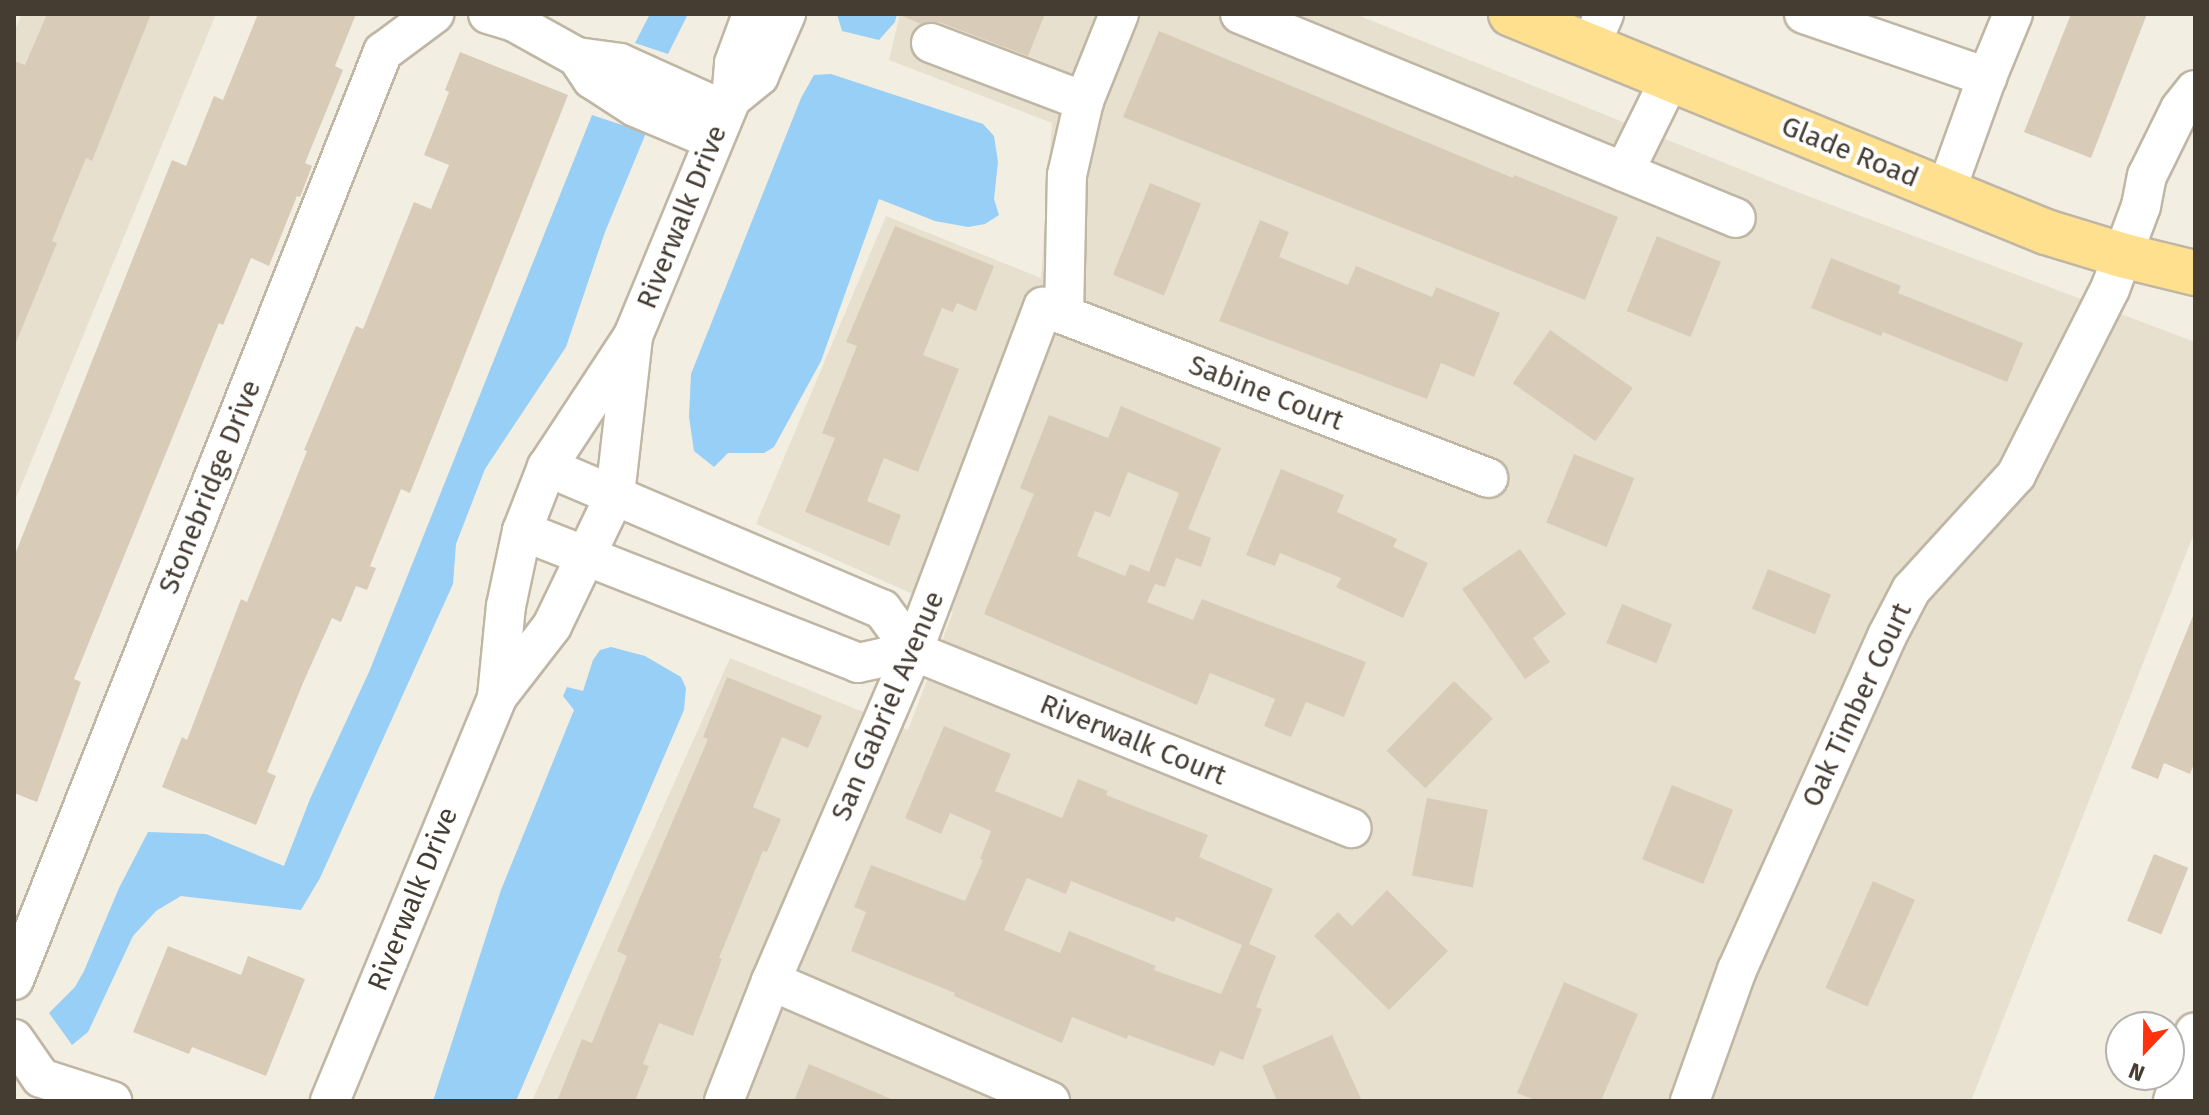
<!DOCTYPE html>
<style>
body{margin:0}
#map{position:relative;width:2209px;height:1115px;overflow:hidden;background:#f3eee2;font-family:"Fira Sans",sans-serif}
div>[style]{position:absolute}
.residential>*{inset:0;background:#e7e0cf}
.water>*{inset:0;background:#97cff6}
.building>*{inset:0;background:#d8ccb9;transform-origin:0 0}
.roads{filter:drop-shadow(2px 0 #bfb6a4) drop-shadow(-2px 0 #bfb6a4) drop-shadow(0 2px #bfb6a4) drop-shadow(0 -2px #bfb6a4)}
.minor>*{height:38px;margin:-19px;padding:0 19px;transform-origin:19px;border-radius:19px;background:#fff}
.major>*{height:44px;margin:-22px;padding:0 22px;transform-origin:22px;border-radius:22px;background:#ffe08f}
span{translate:-50% -50%;white-space:nowrap;text-align:center;line-height:1.15;-webkit-text-stroke:8px #fff;paint-order:stroke}
.street-label{font-size:28px;color:#453d32}
.frame{position:absolute;inset:0;border:16px solid #453d32;pointer-events:none}
.north{position:absolute;left:2105px;top:1011px;width:80px;height:80px;box-sizing:border-box;background:#fff;border:2px solid #b5b1ad;border-radius:50%;rotate:202deg;font-size:22px;font-weight:700;line-height:32px;text-align:center;color:#453d32}
.north::after{content:'';display:block;margin:auto;width:28px;height:36px;background:#ff320d;clip-path:polygon(50% 0,100% 100%,50% 72%,0 100%)}
</style>
<div id="map">
<div class="residential">
<i style="clip-path:polygon(22px 14px,216px 14px,14px 503px,14px 32px)"></i>
<i style="clip-path:polygon(900px 14px,1355px 14px,1792px 190px,2195px 342px,2195px 531px,1971px 1101px,532px 1101px,730px 658px,908px 730px,953px 612px,756px 524px,886px 216px,1041px 278px,1052px 123px,889px 60px)"></i>
</div>
<div class="water">
<i style="clip-path:polygon(650px 14px,688px 14px,668px 54px,635px 43px)"></i>
<i style="clip-path:polygon(837px 14px,897px 14px,895px 22px,879px 40px,842px 31px)"></i>
<i style="clip-path:polygon(831px 74px,983px 124px,994px 136px,998px 162px,994px 199px,999px 215px,985px 224px,968px 227px,935px 221px,879px 199px,821px 361px,774px 447px,764px 453px,728px 453px,714px 467px,694px 451px,689px 417px,691px 374px,801px 98px,814px 75px)"></i>
<i style="clip-path:polygon(592px 115px,646px 133px,605px 232px,566px 347px,485px 469px,456px 544px,453px 584px,320px 878px,301px 910px,181px 896px,156px 911px,133px 936px,88px 1032px,72px 1045px,49px 1013px,75px 987px,84px 971px,119px 888px,148px 832px,206px 834px,284px 866px,310px 799px,369px 672px)"></i>
<i style="clip-path:polygon(611px 647px,645px 656px,681px 677px,686px 688px,684px 710px,516px 1101px,433px 1101px,501px 890px,574px 710px,563px 696px,567px 687px,583px 691px,593px 660px,600px 650px)"></i>
</div>
<div class="building">
<i style="clip-path:polygon(47px 14px,151px 14px,92px 161px,86px 158px,52px 241px,57px 243px,15px 345px,14px 61px,25px 65px)"></i>
<i style="clip-path:polygon(258px 14px,356px 14px,335px 66px,343px 70px,305px 163px,312px 166px,300px 197px,297px 196px,269px 266px,251px 258px,223px 325px,219px 323px,74px 679px,81px 682px,37px 802px,14px 793px,14px 557px,172px 160px,186px 166px,214px 96px,223px 100px)"></i>
<i style="clip-path:polygon(1045px 14px,1028px 56px,939px 22px,921px 24px,900px 15px)"></i>
<i style="clip-path:polygon(2071px 14px,2147px 14px,2091px 158px,2024px 132px)"></i>
<i style="clip-path:polygon(1159px 31px,1513px 178px,1514px 175px,1618px 217px,1585px 300px,1123px 117px)"></i>
<i style="clip-path:polygon(460px 52px,568px 95px,410px 493px,401px 489px,370px 566px,376px 568px,367px 590px,356px 586px,341px 622px,332px 618px,303px 683px,267px 772px,276px 776px,256px 825px,162px 787px,182px 737px,187px 740px,241px 599px,247px 602px,307px 451px,304px 450px,356px 326px,363px 329px,414px 202px,431px 209px,449px 165px,424px 155px,449px 92px,445px 90px)"></i>
<i style="left:1150px;top:183px;width:55px;height:99px;rotate:22deg"></i>
<i style="clip-path:polygon(1260px 220px,1289px 232px,1279px 257px,1348px 285px,1356px 266px,1432px 297px,1436px 287px,1500px 313px,1474px 377px,1441px 363px,1427px 399px,1219px 321px)"></i>
<i style="clip-path:polygon(895px 226px,994px 266px,976px 311px,957px 303px,953px 312px,942px 308px,923px 355px,959px 369px,918px 472px,884px 458px,867px 501px,901px 515px,889px 546px,805px 512px,835px 438px,822px 433px,857px 346px,846px 342px)"></i>
<i style="left:1657px;top:236px;width:69px;height:81px;rotate:22deg"></i>
<i style="clip-path:polygon(1831px 258px,1901px 286px,1898px 293px,2023px 343px,2007px 382px,1883px 332px,1881px 336px,1811px 308px)"></i>
<i style="left:1550px;top:330px;width:101px;height:65px;rotate:35deg"></i>
<i style="clip-path:polygon(evenodd,1121px 406px,1221px 448px,1188px 529px,1211px 538px,1201px 567px,1176px 558px,1165px 587px,1155px 584px,1147px 602px,1193px 620px,1202px 599px,1366px 662px,1344px 717px,1306px 702px,1291px 737px,1264px 726px,1275px 699px,1210px 673px,1197px 705px,984px 614px,1034px 494px,1020px 488px,1049px 415px,1108px 438px,1121px 406px,1128px 472px,1179px 493px,1149px 572px,1130px 564px,1125px 576px,1077px 556px,1095px 511px,1110px 517px,1128px 472px)"></i>
<i style="left:1574px;top:454px;width:65px;height:74px;rotate:22deg"></i>
<i style="clip-path:polygon(1281px 469px,1344px 495px,1337px 512px,1397px 539px,1393px 547px,1428px 563px,1403px 618px,1336px 587px,1341px 578px,1280px 553px,1275px 566px,1246px 555px)"></i>
<i style="clip-path:polygon(1520px 549px,1566px 614px,1533px 638px,1550px 662px,1525px 679px,1462px 589px)"></i>
<i style="left:1768px;top:569px;width:68px;height:43px;rotate:22deg"></i>
<i style="left:1622px;top:604px;width:54px;height:42px;rotate:22deg"></i>
<i style="clip-path:polygon(2195px 611px,2195px 761px,2190px 774px,2164px 763px,2158px 779px,2131px 768px)"></i>
<i style="clip-path:polygon(727px 677px,822px 716px,808px 748px,782px 737px,753px 807px,781px 819px,767px 852px,763px 851px,719px 958px,722px 959px,693px 1036px,659px 1023px,643px 1064px,649px 1066px,635px 1101px,557px 1101px,582px 1039px,592px 1043px,627px 956px,617px 951px,708px 739px,703px 737px)"></i>
<i style="left:1454px;top:681px;width:54px;height:97px;rotate:44deg"></i>
<i style="clip-path:polygon(evenodd,944px 726px,1011px 754px,995px 791px,1062px 818px,1078px 779px,1108px 791px,1106px 795px,1208px 835px,1199px 857px,1273px 889px,1249px 944px,1276px 956px,1256px 1007px,1262px 1009px,1243px 1060px,1220px 1051px,1214px 1066px,1128px 1035px,1127px 1039px,1072px 1017px,1062px 1043px,954px 996px,955px 993px,851px 951px,866px 912px,854px 907px,871px 865px,965px 901px,983px 860px,980px 859px,991px 831px,950px 813px,941px 834px,905px 818px,944px 726px,1027px 878px,1066px 894px,1071px 881px,1174px 922px,1176px 917px,1242px 945px,1221px 994px,1154px 970px,1156px 966px,1069px 931px,1060px 953px,1004px 930px,1027px 878px)"></i>
<i style="left:1672px;top:785px;width:66px;height:80px;rotate:22deg"></i>
<i style="left:1427px;top:798px;width:62px;height:79px;rotate:11deg"></i>
<i style="left:2154px;top:854px;width:37px;height:72px;rotate:22deg"></i>
<i style="left:1873px;top:881px;width:46px;height:117px;rotate:24deg"></i>
<i style="clip-path:polygon(1387px 890px,1448px 951px,1389px 1010px,1314px 936px,1338px 912px,1352px 926px)"></i>
<i style="clip-path:polygon(168px 946px,241px 975px,248px 956px,305px 979px,266px 1076px,192px 1047px,189px 1054px,133px 1032px)"></i>
<i style="clip-path:polygon(1564px 982px,1638px 1014px,1601px 1101px,1537px 1101px,1517px 1093px)"></i>
<i style="clip-path:polygon(1332px 1035px,1362px 1101px,1277px 1101px,1262px 1066px)"></i>
<i style="clip-path:polygon(809px 1064px,896px 1101px,794px 1101px)"></i>
</div>
<div class="roads">
<div class="minor">
<i style="left:488px;top:14px;width:27px;rotate:17deg"></i>
<i style="left:514px;top:22px;width:72px;rotate:29.1deg"></i>
<i style="left:577px;top:57px;width:43px;rotate:7.9deg"></i>
<i style="left:620px;top:63px;width:116px;rotate:24.4deg"></i>
<i style="left:1240px;top:14px;width:536px;rotate:22.36deg"></i>
<i style="left:1804px;top:14px;width:194px;rotate:19deg"></i>
<i style="left:1987px;top:77px;width:121px;rotate:109.8deg"></i>
<i style="left:931px;top:43px;width:164px;rotate:20.8deg"></i>
<i style="left:1084px;top:101px;width:94px;rotate:-68.1deg"></i>
<i style="left:1590px;top:47px;width:36px;rotate:-67deg"></i>
<i style="left:577px;top:57px;width:27px;rotate:56deg"></i>
<i style="left:592px;top:79px;width:51px;rotate:33.1deg"></i>
<i style="left:635px;top:107px;width:85px;rotate:22.9deg"></i>
<i style="left:1987px;top:77px;width:68px;rotate:-67.6deg"></i>
<i style="left:731px;top:99px;width:36px;rotate:-39deg"></i>
<i style="left:759px;top:76px;width:68px;rotate:-66.5deg"></i>
<i style="left:1624px;top:172px;width:104px;rotate:-63.7deg"></i>
<i style="left:1064px;top:315px;width:140px;rotate:-88.8deg"></i>
<i style="left:1067px;top:175px;width:76px;rotate:-77.1deg"></i>
<i style="left:547px;top:467px;width:364px;rotate:23deg"></i>
<i style="left:882px;top:609px;width:52px;rotate:53.6deg"></i>
<i style="left:913px;top:651px;width:473px;rotate:22deg"></i>
<i style="left:522px;top:531px;width:361px;rotate:21.4deg"></i>
<i style="left:858px;top:663px;width:56px;rotate:-12.3deg"></i>
<i style="left:497px;top:697px;width:91px;rotate:-84.4deg"></i>
<i style="left:506px;top:606px;width:77px;rotate:-78deg"></i>
<i style="left:522px;top:531px;width:69px;rotate:-68.7deg"></i>
<i style="left:547px;top:467px;width:157px;rotate:-56.7deg"></i>
<i style="left:633px;top:336px;width:256px;rotate:-67.5deg"></i>
<i style="left:731px;top:99px;width:36px;rotate:-85deg"></i>
<i style="left:734px;top:63px;width:52px;rotate:-69.8deg"></i>
<i style="left:14px;top:980px;width:999px;rotate:-68.32deg"></i>
<i style="left:383px;top:52px;width:64px;rotate:-36.7deg"></i>
<i style="left:771px;top:981px;width:304px;rotate:23.3deg"></i>
<i style="left:14px;top:1039px;width:47px;rotate:55.3deg"></i>
<i style="left:41px;top:1078px;width:75px;rotate:17.9deg"></i>
<i style="left:330px;top:1101px;width:437px;rotate:-67.5deg"></i>
<i style="left:497px;top:697px;width:90px;rotate:-52.2deg"></i>
<i style="left:552px;top:626px;width:145px;rotate:-64.3deg"></i>
<i style="left:615px;top:495px;width:160px;rotate:-83.5deg"></i>
<i style="left:724px;top:1101px;width:129px;rotate:-68.6deg"></i>
<i style="left:771px;top:981px;width:359px;rotate:-66.7deg"></i>
<i style="left:913px;top:651px;width:368px;rotate:-69.3deg"></i>
<i style="left:1043px;top:307px;width:477px;rotate:21deg"></i>
<i style="left:1690px;top:1101px;width:139px;rotate:-70.3deg"></i>
<i style="left:1737px;top:970px;width:366px;rotate:-65.8deg"></i>
<i style="left:1887px;top:636px;width:52px;rotate:-62.4deg"></i>
<i style="left:1911px;top:590px;width:156px;rotate:-47.6deg"></i>
<i style="left:2016px;top:475px;width:208px;rotate:-63.2deg"></i>
<i style="left:2110px;top:289px;width:89px;rotate:-69.5deg"></i>
<i style="left:2141px;top:206px;width:31px;rotate:-79deg"></i>
<i style="left:2147px;top:176px;width:75px;rotate:-63.8deg"></i>
<i style="left:2180px;top:109px;width:24px;rotate:-52deg"></i>
<i style="left:2173px;top:1101px;width:72px;rotate:-72.3deg"></i>
</div>
<div class="major">
<i style="left:1511px;top:14px;width:578px;rotate:22.17deg"></i>
<i style="left:2046px;top:232px;width:78px;rotate:17deg"></i>
<i style="left:2121px;top:255px;width:76px;rotate:13.7deg"></i>
</div>
</div>
<div class="street-label">
<span style="left:1850px;top:152px;rotate:22deg">Glade Road</span>
<span style="left:682px;top:217px;rotate:-68deg">Riverwalk Drive</span>
<span style="left:1266px;top:393px;rotate:21deg">Sabine Court</span>
<span style="left:210px;top:487px;rotate:-68deg">Stonebridge Drive</span>
<span style="left:1857px;top:705px;rotate:-65deg">Oak Timber Court</span>
<span style="left:888px;top:706px;rotate:-67deg">San Gabriel Avenue</span>
<span style="left:1133px;top:740px;rotate:22deg">Riverwalk Court</span>
<span style="left:413px;top:899px;rotate:-68deg">Riverwalk Drive</span>
</div>
<div class="frame"></div>
<div class="north">N</div>
</div>
